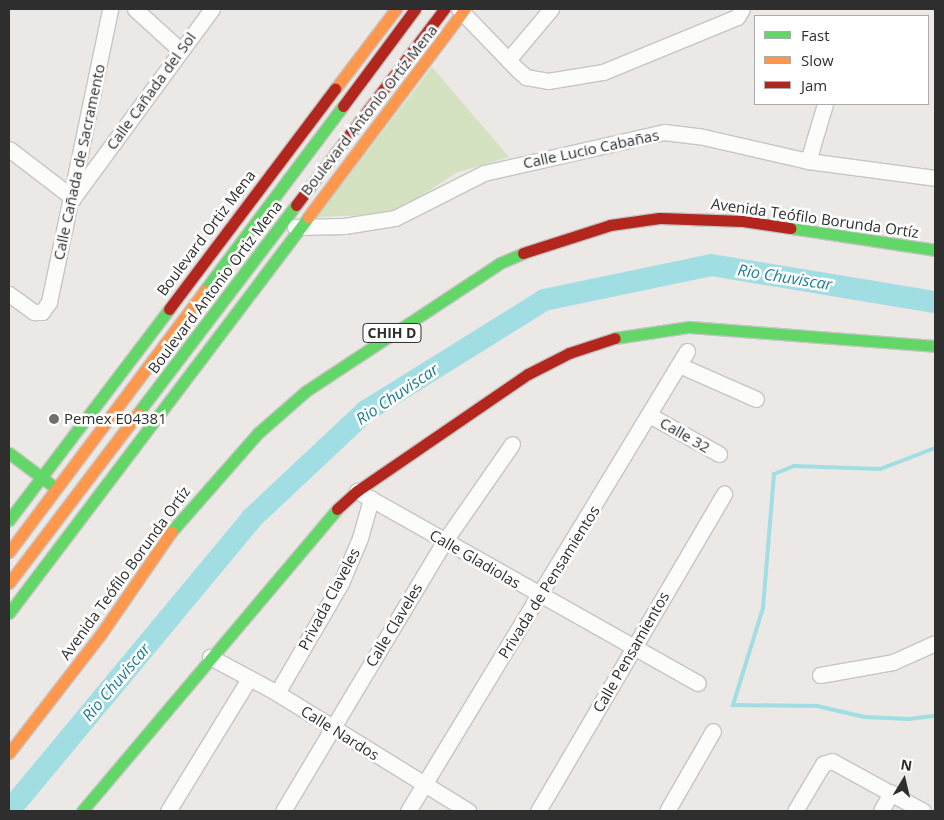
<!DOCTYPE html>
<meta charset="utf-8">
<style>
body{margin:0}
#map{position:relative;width:944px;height:820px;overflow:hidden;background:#ebe8e5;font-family:"Open Sans",sans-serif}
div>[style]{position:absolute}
.green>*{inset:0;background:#d4e2c2}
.stream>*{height:4px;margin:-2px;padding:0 2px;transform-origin:2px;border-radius:2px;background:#a1dee4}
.river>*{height:22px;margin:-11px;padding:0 11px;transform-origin:11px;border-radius:11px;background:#a1dee4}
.roads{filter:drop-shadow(1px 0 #c5c5c5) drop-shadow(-1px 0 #c5c5c5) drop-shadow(0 1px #c5c5c5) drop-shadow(0 -1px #c5c5c5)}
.street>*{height:15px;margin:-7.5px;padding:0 7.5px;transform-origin:7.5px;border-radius:7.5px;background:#fcfcfb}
.fast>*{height:11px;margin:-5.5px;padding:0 5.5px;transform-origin:5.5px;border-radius:5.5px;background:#63d668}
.slow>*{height:11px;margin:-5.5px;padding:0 5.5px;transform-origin:5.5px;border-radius:5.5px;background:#ff974d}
.jam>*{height:11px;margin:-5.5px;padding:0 5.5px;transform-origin:5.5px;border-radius:5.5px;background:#b3261e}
.dots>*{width:14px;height:14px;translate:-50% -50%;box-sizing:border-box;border:2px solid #fff;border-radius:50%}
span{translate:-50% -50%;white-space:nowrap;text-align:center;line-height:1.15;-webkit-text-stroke:5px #fff;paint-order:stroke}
.shield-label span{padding:1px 4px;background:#fff;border:1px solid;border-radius:4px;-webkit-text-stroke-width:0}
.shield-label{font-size:14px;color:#2e2e2e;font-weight:700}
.street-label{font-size:15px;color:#2e2e2e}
.poi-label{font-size:15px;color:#2e2e2e}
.left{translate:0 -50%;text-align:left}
.water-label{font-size:16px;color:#1c7d94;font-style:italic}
.frame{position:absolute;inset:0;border:10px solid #2e2e2e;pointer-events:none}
.legend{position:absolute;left:754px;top:15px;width:175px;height:90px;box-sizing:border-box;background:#fff;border:1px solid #ababab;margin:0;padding:6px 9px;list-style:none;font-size:15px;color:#2e2e2e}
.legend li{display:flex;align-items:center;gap:10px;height:25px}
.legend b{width:25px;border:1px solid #ababab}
.north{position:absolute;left:879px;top:755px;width:50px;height:50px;-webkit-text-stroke:4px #fff;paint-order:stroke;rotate:9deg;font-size:14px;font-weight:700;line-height:20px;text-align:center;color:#2e2e2e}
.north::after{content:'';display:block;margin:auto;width:18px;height:22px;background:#2e2e2e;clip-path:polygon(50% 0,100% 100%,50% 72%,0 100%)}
</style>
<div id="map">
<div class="green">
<i style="clip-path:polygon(432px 67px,509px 157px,456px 173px,393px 214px,317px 217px)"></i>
</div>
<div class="stream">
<i style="left:935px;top:448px;width:59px;rotate:159.1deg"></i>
<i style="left:880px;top:469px;width:86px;rotate:-178deg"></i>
<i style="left:794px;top:466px;width:22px;rotate:158deg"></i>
<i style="left:774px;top:474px;width:134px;rotate:94.7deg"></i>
<i style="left:763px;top:608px;width:102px;rotate:107.2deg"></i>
<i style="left:733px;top:705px;width:84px;rotate:0.7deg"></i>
<i style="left:817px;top:706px;width:49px;rotate:12.9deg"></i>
<i style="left:865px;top:717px;width:44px;rotate:2.6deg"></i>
<i style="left:909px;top:719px;width:26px;rotate:-7deg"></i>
</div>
<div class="river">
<i style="left:9px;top:811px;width:379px;rotate:-50.3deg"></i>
<i style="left:251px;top:519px;width:158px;rotate:-43.2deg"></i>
<i style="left:366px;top:411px;width:210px;rotate:-31.9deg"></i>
<i style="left:544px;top:300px;width:171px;rotate:-11.8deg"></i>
<i style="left:711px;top:265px;width:227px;rotate:9.4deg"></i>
</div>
<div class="roads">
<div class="street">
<i style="left:135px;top:9px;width:61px;rotate:42.3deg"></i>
<i style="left:459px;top:9px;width:85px;rotate:46deg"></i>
<i style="left:518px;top:70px;width:11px;rotate:41deg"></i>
<i style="left:526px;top:77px;width:22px;rotate:10deg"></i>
<i style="left:548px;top:81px;width:56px;rotate:-9.3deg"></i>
<i style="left:603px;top:72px;width:145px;rotate:-22.3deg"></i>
<i style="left:737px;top:17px;width:9px;rotate:-58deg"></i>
<i style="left:508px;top:60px;width:67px;rotate:-49.9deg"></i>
<i style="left:9px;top:149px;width:81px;rotate:37.4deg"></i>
<i style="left:73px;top:198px;width:235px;rotate:-53.7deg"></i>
<i style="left:808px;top:161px;width:59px;rotate:-73.4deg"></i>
<i style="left:295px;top:227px;width:49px;rotate:-1.2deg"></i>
<i style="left:344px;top:226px;width:52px;rotate:-8.9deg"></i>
<i style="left:395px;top:218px;width:100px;rotate:-26.8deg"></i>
<i style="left:484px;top:173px;width:185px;rotate:-12.8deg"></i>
<i style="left:664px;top:132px;width:35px;rotate:7deg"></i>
<i style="left:699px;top:136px;width:112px;rotate:12.9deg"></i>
<i style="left:808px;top:161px;width:128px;rotate:7.6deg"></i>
<i style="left:9px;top:294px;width:31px;rotate:36deg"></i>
<i style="left:34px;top:312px;width:8px"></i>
<i style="left:42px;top:312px;width:12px;rotate:-55deg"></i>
<i style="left:49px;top:302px;width:299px;rotate:-78.2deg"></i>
<i style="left:679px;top:365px;width:84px;rotate:23.8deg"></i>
<i style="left:651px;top:416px;width:78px;rotate:29.2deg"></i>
<i style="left:357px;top:491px;width:391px;rotate:29.4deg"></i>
<i style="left:210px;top:657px;width:76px;rotate:28.2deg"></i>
<i style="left:277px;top:693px;width:225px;rotate:31.7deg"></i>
<i style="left:820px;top:675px;width:74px;rotate:-10.1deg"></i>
<i style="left:893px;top:662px;width:46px;rotate:-24.3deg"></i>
<i style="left:277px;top:693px;width:127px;rotate:-59.8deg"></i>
<i style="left:341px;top:583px;width:49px;rotate:-67.1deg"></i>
<i style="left:360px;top:538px;width:41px;rotate:-74.2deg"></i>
<i style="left:168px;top:811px;width:155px;rotate:-58.5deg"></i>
<i style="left:283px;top:811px;width:313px;rotate:-59.1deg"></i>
<i style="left:444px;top:542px;width:119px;rotate:-55.2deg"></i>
<i style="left:408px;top:811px;width:538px;rotate:-58.76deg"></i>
<i style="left:538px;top:811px;width:368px;rotate:-59.6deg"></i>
<i style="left:667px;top:811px;width:92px;rotate:-60.1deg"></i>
<i style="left:795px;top:811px;width:55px;rotate:-59.2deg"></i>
<i style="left:823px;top:764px;width:9px;rotate:-18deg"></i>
<i style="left:832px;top:761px;width:104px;rotate:28.8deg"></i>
<i style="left:881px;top:811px;width:21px;rotate:-61deg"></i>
</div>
<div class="fast">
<i style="left:790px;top:228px;width:147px;rotate:8.6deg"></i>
<i style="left:204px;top:291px;width:231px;rotate:-53.1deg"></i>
<i style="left:615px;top:338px;width:75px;rotate:-8.5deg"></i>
<i style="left:689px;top:327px;width:247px;rotate:4.4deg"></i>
<i style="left:138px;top:413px;width:261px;rotate:-52.8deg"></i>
<i style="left:9px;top:453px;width:55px;rotate:36.9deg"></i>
<i style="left:9px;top:520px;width:265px;rotate:-52.8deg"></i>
<i style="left:171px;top:532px;width:132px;rotate:-48.7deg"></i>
<i style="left:258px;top:433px;width:64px;rotate:-41.2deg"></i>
<i style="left:306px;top:391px;width:232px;rotate:-33.4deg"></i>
<i style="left:500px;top:263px;width:25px;rotate:-23deg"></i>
<i style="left:9px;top:613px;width:496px;rotate:-52.9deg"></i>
<i style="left:82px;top:811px;width:395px;rotate:-49.8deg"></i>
</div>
<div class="slow">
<i style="left:335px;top:89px;width:101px;rotate:-52.7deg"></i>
<i style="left:308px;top:217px;width:261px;rotate:-53deg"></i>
<i style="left:9px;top:552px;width:326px;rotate:-53.2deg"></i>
<i style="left:9px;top:583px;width:213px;rotate:-52.8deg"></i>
<i style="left:9px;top:753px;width:150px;rotate:-52.3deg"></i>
<i style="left:101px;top:634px;width:124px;rotate:-55.5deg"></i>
</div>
<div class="jam">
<i style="left:343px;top:106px;width:121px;rotate:-53.4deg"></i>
<i style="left:296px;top:205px;width:246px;rotate:-52.9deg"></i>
<i style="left:523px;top:253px;width:91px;rotate:-17.8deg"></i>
<i style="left:610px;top:225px;width:50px;rotate:-8deg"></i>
<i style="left:660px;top:218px;width:83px;rotate:2.1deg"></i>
<i style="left:743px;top:221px;width:48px;rotate:8.5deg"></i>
<i style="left:169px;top:309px;width:276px;rotate:-53deg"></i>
<i style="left:337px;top:509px;width:27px;rotate:-42deg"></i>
<i style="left:357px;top:491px;width:207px;rotate:-34.4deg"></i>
<i style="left:528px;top:374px;width:46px;rotate:-27.1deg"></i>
<i style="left:569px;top:353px;width:48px;rotate:-18.1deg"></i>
</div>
</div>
<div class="dots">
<i style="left:54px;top:419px;background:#706f6e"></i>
</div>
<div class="shield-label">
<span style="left:392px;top:333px">CHIH D</span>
</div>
<div class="street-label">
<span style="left:151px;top:91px;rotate:-54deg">Calle Cañada del Sol</span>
<span style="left:369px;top:110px;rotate:-52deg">Boulevard Antonio Ortíz Mena</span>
<span style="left:591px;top:149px;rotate:-12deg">Calle Lucio Cabañas</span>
<span style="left:79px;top:162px;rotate:-78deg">Calle Cañada de Sacramento</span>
<span style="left:815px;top:218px;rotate:8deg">Avenida Teófilo Borunda Ortíz</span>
<span style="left:206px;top:233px;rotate:-53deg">Boulevard Ortiz Mena</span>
<span style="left:215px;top:287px;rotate:-53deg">Boulevard Antonio Ortiz Mena</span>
<span style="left:685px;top:435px;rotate:30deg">Calle 32</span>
<span style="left:475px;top:559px;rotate:30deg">Calle Gladiolas</span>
<span style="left:125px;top:573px;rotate:-54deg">Avenida Teófilo Borunda Ortíz</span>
<span style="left:549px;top:582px;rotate:-58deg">Privada de Pensamientos</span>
<span style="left:329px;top:599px;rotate:-62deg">Privada Claveles</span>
<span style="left:394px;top:625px;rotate:-59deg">Calle Claveles</span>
<span style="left:631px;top:652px;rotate:-60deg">Calle Pensamientos</span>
<span style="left:340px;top:733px;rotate:32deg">Calle Nardos</span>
</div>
<div class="poi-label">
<span class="left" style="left:64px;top:419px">Pemex E04381</span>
</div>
<div class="water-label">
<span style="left:785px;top:277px;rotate:9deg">Rio Chuviscar</span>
<span style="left:397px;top:394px;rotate:-34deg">Rio Chuviscar</span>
<span style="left:116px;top:682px;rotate:-50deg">Rio Chuviscar</span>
</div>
<div class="frame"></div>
<ul class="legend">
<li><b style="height:6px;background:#63d668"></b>Fast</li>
<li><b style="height:6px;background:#ff974d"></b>Slow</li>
<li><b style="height:6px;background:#b3261e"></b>Jam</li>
</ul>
<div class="north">N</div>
</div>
